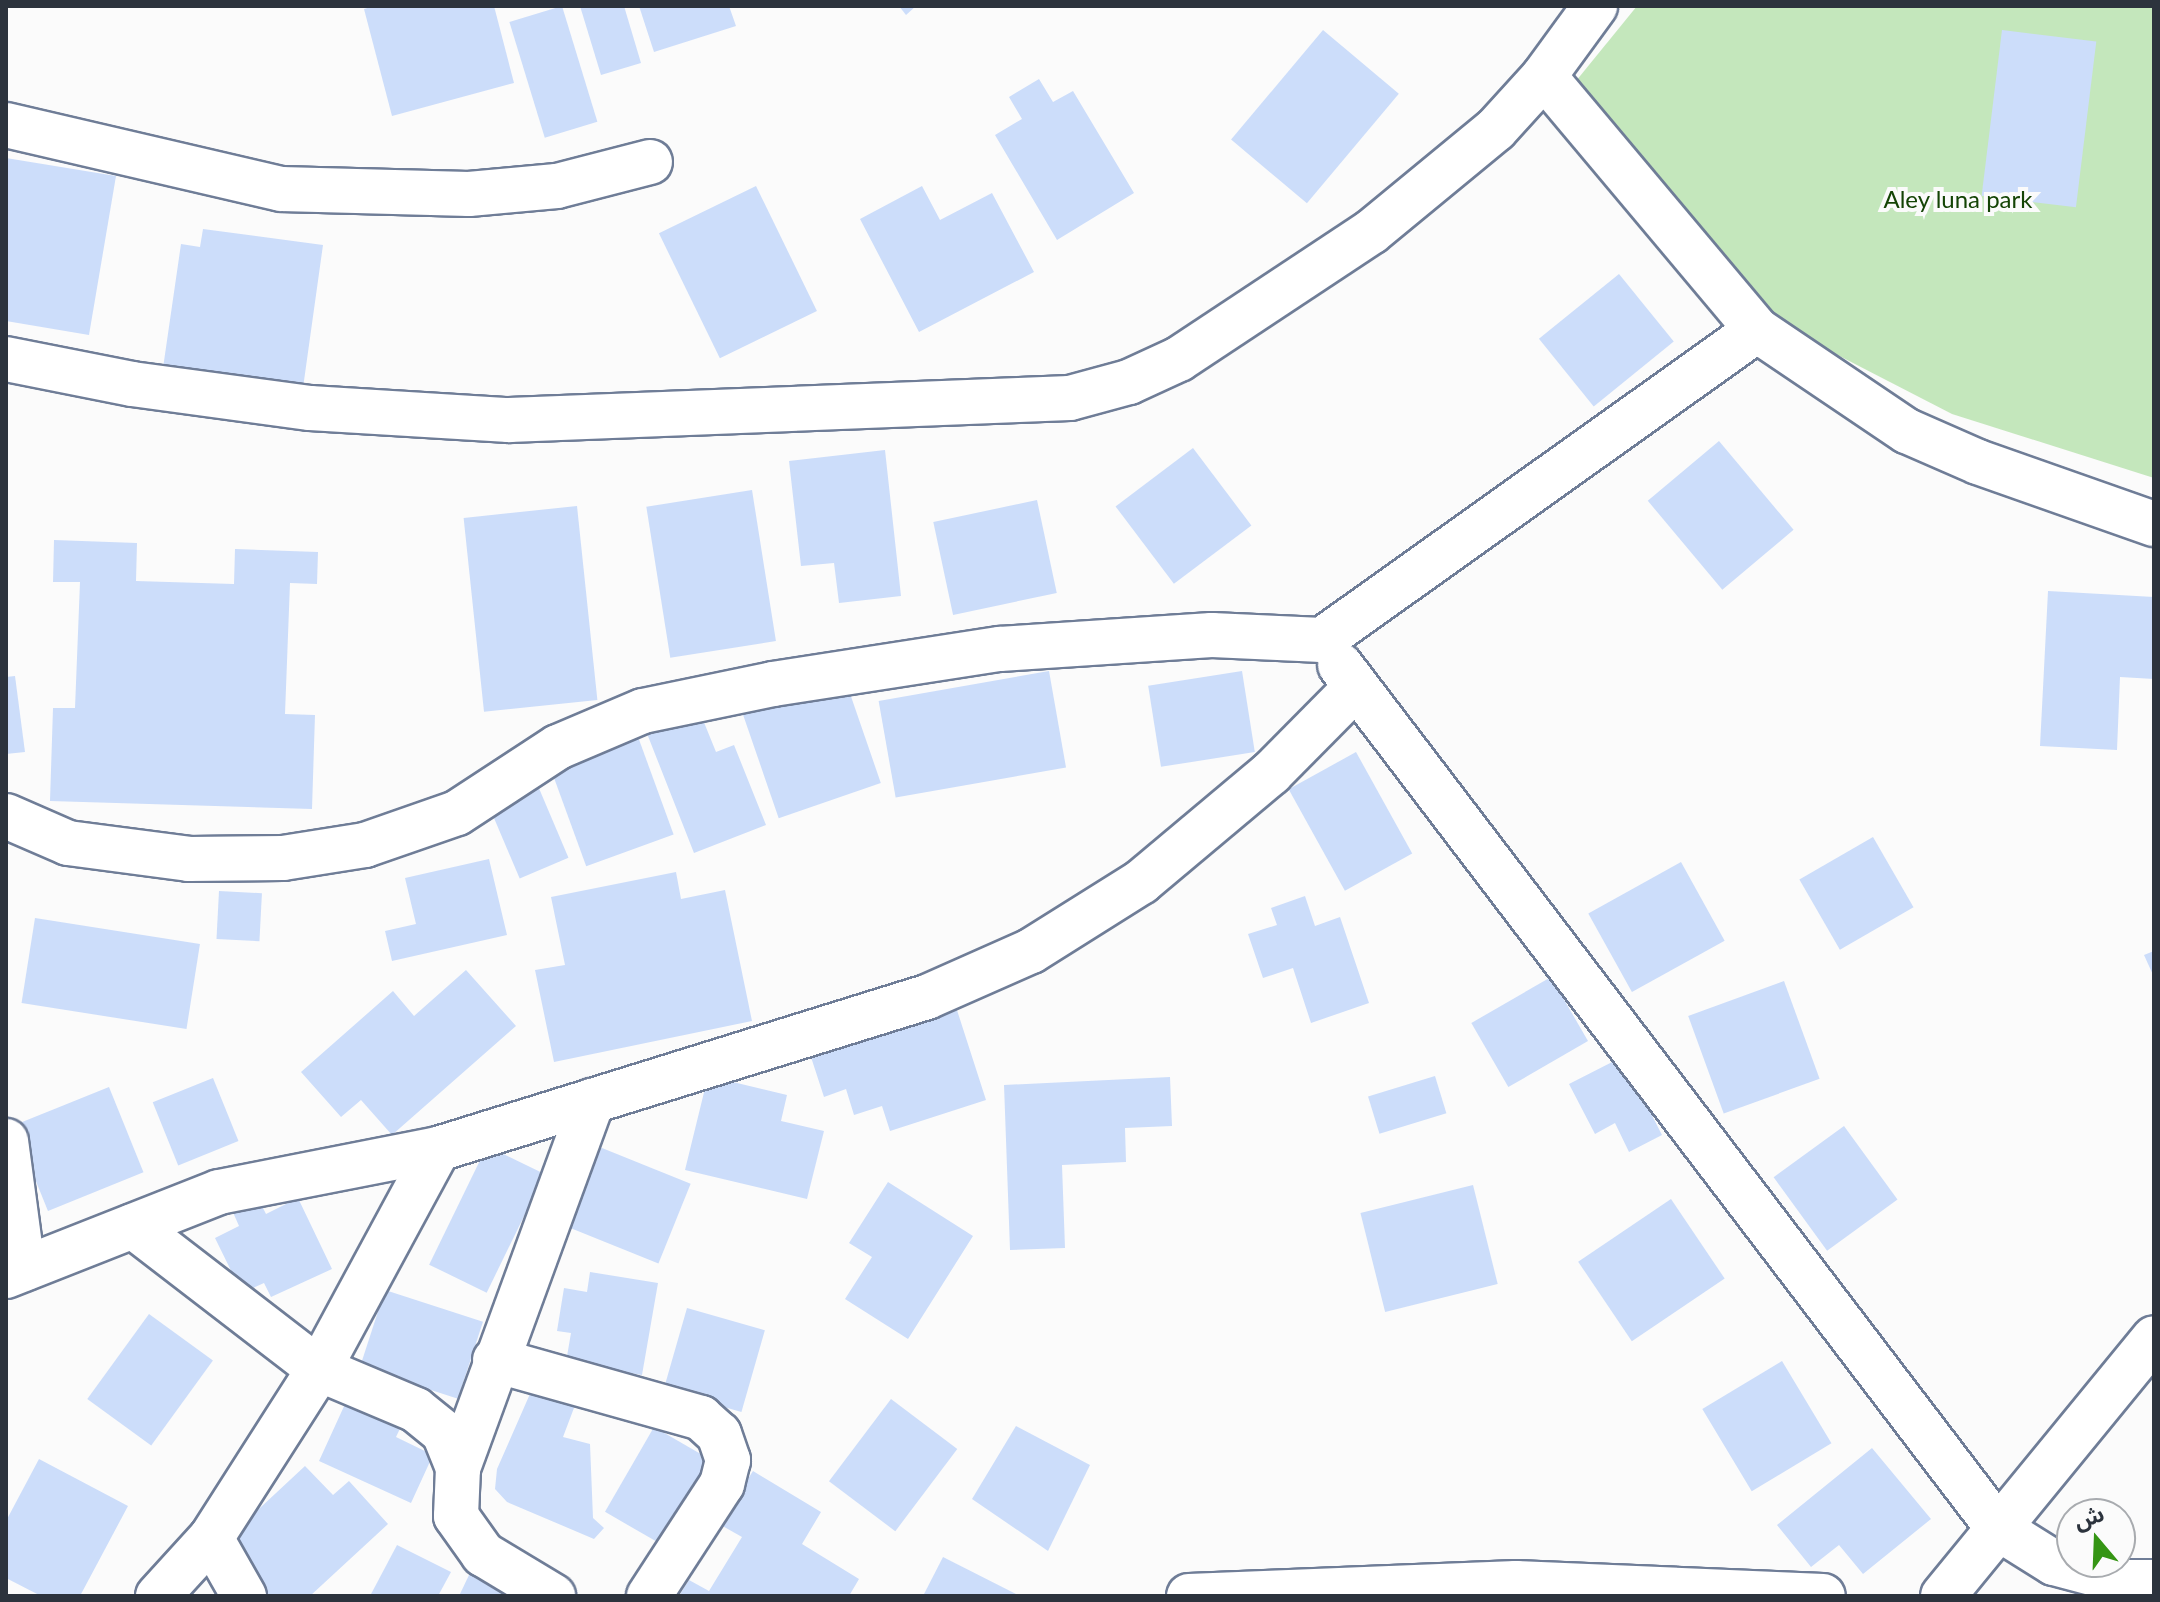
<!DOCTYPE html>
<meta charset="utf-8">
<style>
body{margin:0}
#map{position:relative;width:2160px;height:1602px;overflow:hidden;background:#fbfbfb;font-family:Lato,"Noto Sans Arabic",sans-serif}
div>[style]{position:absolute}
.green>*{inset:0;background:#c4e7bc}
.building>*{inset:0;background:#ccddfa;transform-origin:0 0}
.roads{filter:drop-shadow(2px 0 #6f7d97) drop-shadow(-2px 0 #6f7d97) drop-shadow(0 2px #6f7d97) drop-shadow(0 -2px #6f7d97)}
.minor>*{height:44px;margin:-22px;padding:0 22px;transform-origin:22px;border-radius:22px;background:#fff}
.tertiary>*{height:44px;margin:-22px;padding:0 22px;transform-origin:22px;border-radius:22px;background:#fff}
.secondary>*{height:44px;margin:-22px;padding:0 22px;transform-origin:22px;border-radius:22px;background:#fff}
span{translate:-50% -50%;white-space:nowrap;text-align:center;line-height:1.15;-webkit-text-stroke:8px #fbfbfb;paint-order:stroke}
.park-label{font-size:24px;color:#144405}
.frame{position:absolute;inset:0;border:8px solid #2c333d;pointer-events:none}
.north{position:absolute;left:2056px;top:1498px;width:80px;height:80px;box-sizing:border-box;background:#fbfbfb;border:2px solid #a8abaf;border-radius:50%;rotate:341deg;font-size:22px;font-weight:700;line-height:32px;text-align:center;color:#2c333d}
.north::after{content:'';display:block;margin:auto;width:28px;height:36px;background:#359514;clip-path:polygon(50% 0,100% 100%,50% 72%,0 100%)}
</style>
<div id="map">
<div class="green">
<i style="clip-path:polygon(1637px 6px,2154px 6px,2154px 478px,1952px 414px,1789px 330px,1576px 81px)"></i>
</div>
<div class="building">
<i style="clip-path:polygon(374px 6px,494px 6px,514px 83px,392px 116px,364px 9px)"></i>
<i style="left:562px;top:6px;width:121px;height:55px;rotate:73deg"></i>
<i style="clip-path:polygon(580px 6px,624px 6px,641px 63px,601px 75px)"></i>
<i style="clip-path:polygon(639px 6px,729px 6px,736px 26px,654px 52px)"></i>
<i style="clip-path:polygon(899px 6px,916px 6px,906px 15px)"></i>
<i style="left:1323px;top:30px;width:99px;height:143px;rotate:40deg"></i>
<i style="left:2002px;top:30px;width:95px;height:167px;rotate:7deg"></i>
<i style="clip-path:polygon(1039px 79px,1053px 102px,1073px 91px,1134px 193px,1057px 240px,995px 135px,1022px 119px,1009px 97px)"></i>
<i style="clip-path:polygon(6px 158px,116px 176px,89px 335px,6px 321px)"></i>
<i style="left:756px;top:186px;width:139px;height:108px;rotate:64deg"></i>
<i style="clip-path:polygon(922px 186px,940px 220px,992px 193px,1034px 272px,919px 332px,860px 219px)"></i>
<i style="clip-path:polygon(203px 229px,323px 245px,303px 388px,163px 368px,181px 244px,200px 247px)"></i>
<i style="left:1619px;top:274px;width:87px;height:103px;rotate:51deg"></i>
<i style="left:1719px;top:441px;width:116px;height:93px;rotate:50deg"></i>
<i style="left:1193px;top:448px;width:97px;height:97px;rotate:53deg"></i>
<i style="clip-path:polygon(885px 450px,901px 596px,839px 603px,834px 563px,801px 566px,789px 461px)"></i>
<i style="left:752px;top:490px;width:153px;height:107px;rotate:81deg"></i>
<i style="left:1037px;top:500px;width:95px;height:106px;rotate:78deg"></i>
<i style="left:577px;top:506px;width:195px;height:114px;rotate:84deg"></i>
<i style="clip-path:polygon(54px 540px,137px 543px,136px 581px,234px 584px,235px 549px,318px 552px,317px 584px,290px 583px,285px 714px,315px 715px,312px 809px,50px 801px,53px 708px,75px 708px,80px 582px,53px 582px)"></i>
<i style="clip-path:polygon(2048px 591px,2154px 597px,2154px 679px,2120px 677px,2117px 750px,2040px 746px)"></i>
<i style="left:1049px;top:671px;width:98px;height:173px;rotate:80deg"></i>
<i style="left:1242px;top:671px;width:82px;height:95px;rotate:81deg"></i>
<i style="clip-path:polygon(15px 676px,25px 752px,6px 754px,6px 677px)"></i>
<i style="left:845px;top:679px;width:110px;height:108px;rotate:71deg"></i>
<i style="clip-path:polygon(699px 710px,716px 752px,734px 745px,766px 825px,694px 853px,646px 731px)"></i>
<i style="left:637px;top:734px;width:107px;height:93px;rotate:70deg"></i>
<i style="left:1356px;top:752px;width:116px;height:77px;rotate:61deg"></i>
<i style="left:538px;top:786px;width:78px;height:53px;rotate:67deg"></i>
<i style="left:1873px;top:837px;width:81px;height:85px;rotate:60deg"></i>
<i style="clip-path:polygon(489px 859px,507px 935px,392px 961px,385px 931px,416px 924px,405px 878px)"></i>
<i style="left:1681px;top:862px;width:90px;height:106px;rotate:61deg"></i>
<i style="clip-path:polygon(676px 872px,681px 899px,725px 890px,752px 1021px,554px 1062px,535px 970px,565px 965px,551px 897px)"></i>
<i style="left:219px;top:891px;width:43px;height:48px;rotate:3deg"></i>
<i style="clip-path:polygon(1305px 896px,1315px 926px,1340px 917px,1369px 1003px,1311px 1023px,1293px 968px,1263px 978px,1248px 934px,1277px 925px,1271px 908px)"></i>
<i style="left:35px;top:918px;width:167px;height:86px;rotate:9deg"></i>
<i style="clip-path:polygon(2154px 951px,2154px 977px,2144px 955px)"></i>
<i style="clip-path:polygon(466px 970px,516px 1026px,392px 1135px,361px 1100px,341px 1117px,301px 1072px,393px 991px,414px 1016px)"></i>
<i style="left:1551px;top:977px;width:74px;height:92px;rotate:60deg"></i>
<i style="left:1784px;top:981px;width:104px;height:102px;rotate:70deg"></i>
<i style="clip-path:polygon(956px 1007px,986px 1100px,890px 1131px,882px 1106px,854px 1115px,846px 1089px,824px 1097px,810px 1054px)"></i>
<i style="clip-path:polygon(1622px 1057px,1662px 1135px,1629px 1152px,1615px 1123px,1595px 1134px,1569px 1084px)"></i>
<i style="clip-path:polygon(708px 1076px,787px 1095px,781px 1121px,824px 1131px,807px 1199px,685px 1170px)"></i>
<i style="left:1435px;top:1076px;width:39px;height:70px;rotate:73deg"></i>
<i style="clip-path:polygon(1170px 1077px,1172px 1126px,1125px 1128px,1126px 1162px,1062px 1165px,1065px 1248px,1010px 1250px,1004px 1085px)"></i>
<i style="left:213px;top:1078px;width:68px;height:65px;rotate:68deg"></i>
<i style="left:109px;top:1087px;width:92px;height:103px;rotate:68deg"></i>
<i style="left:1844px;top:1126px;width:91px;height:87px;rotate:54deg"></i>
<i style="left:487px;top:1146px;width:64px;height:132px;rotate:26deg"></i>
<i style="left:597px;top:1146px;width:101px;height:86px;rotate:22deg"></i>
<i style="clip-path:polygon(888px 1182px,973px 1236px,908px 1339px,845px 1299px,872px 1257px,849px 1243px)"></i>
<i style="left:1473px;top:1185px;width:102px;height:116px;rotate:76deg"></i>
<i style="clip-path:polygon(258px 1198px,266px 1214px,298px 1198px,332px 1269px,271px 1297px,264px 1283px,242px 1293px,215px 1238px,239px 1226px,232px 1210px)"></i>
<i style="left:1671px;top:1199px;width:96px;height:112px;rotate:56deg"></i>
<i style="clip-path:polygon(590px 1272px,658px 1283px,642px 1375px,566px 1362px,571px 1333px,557px 1331px,564px 1288px,587px 1292px)"></i>
<i style="left:385px;top:1290px;width:103px;height:81px;rotate:18deg"></i>
<i style="left:687px;top:1308px;width:81px;height:85px;rotate:16deg"></i>
<i style="left:149px;top:1314px;width:79px;height:105px;rotate:36deg"></i>
<i style="left:1782px;top:1361px;width:96px;height:93px;rotate:59deg"></i>
<i style="clip-path:polygon(533px 1387px,577px 1400px,563px 1437px,590px 1444px,593px 1518px,604px 1528px,594px 1539px,507px 1502px,495px 1489px,497px 1469px)"></i>
<i style="clip-path:polygon(351px 1391px,406px 1416px,396px 1437px,433px 1455px,411px 1503px,319px 1461px)"></i>
<i style="left:891px;top:1399px;width:83px;height:103px;rotate:37deg"></i>
<i style="clip-path:polygon(1016px 1426px,1090px 1465px,1048px 1551px,972px 1499px)"></i>
<i style="left:654px;top:1427px;width:68px;height:98px;rotate:30deg"></i>
<i style="clip-path:polygon(1872px 1448px,1931px 1519px,1863px 1574px,1839px 1545px,1811px 1567px,1777px 1525px)"></i>
<i style="clip-path:polygon(39px 1459px,128px 1506px,80px 1596px,41px 1596px,6px 1578px,6px 1521px)"></i>
<i style="clip-path:polygon(305px 1466px,333px 1495px,349px 1481px,388px 1524px,310px 1596px,267px 1596px,220px 1545px)"></i>
<i style="clip-path:polygon(753px 1471px,821px 1512px,802px 1544px,859px 1579px,849px 1596px,679px 1596px,689px 1580px,709px 1591px,742px 1537px,719px 1524px)"></i>
<i style="clip-path:polygon(397px 1545px,451px 1572px,438px 1596px,370px 1596px)"></i>
<i style="clip-path:polygon(943px 1557px,1020px 1596px,923px 1596px)"></i>
<i style="clip-path:polygon(470px 1573px,517px 1596px,459px 1596px)"></i>
</div>
<div class="roads">
<div class="minor">
<i style="left:6px;top:125px;width:282px;rotate:13.1deg"></i>
<i style="left:281px;top:189px;width:188px;rotate:1.5deg"></i>
<i style="left:469px;top:194px;width:88px;rotate:-5.2deg"></i>
<i style="left:557px;top:186px;width:96px;rotate:-14.5deg"></i>
<i style="left:1757px;top:330px;width:181px;rotate:34deg"></i>
<i style="left:1907px;top:431px;width:77px;rotate:23.6deg"></i>
<i style="left:1978px;top:462px;width:187px;rotate:19.4deg"></i>
<i style="left:1340px;top:665px;width:1085px;rotate:52.68deg"></i>
<i style="left:1998px;top:1528px;width:66px;rotate:32deg"></i>
<i style="left:2054px;top:1563px;width:74px;rotate:14.8deg"></i>
<i style="left:2126px;top:1582px;width:28px"></i>
<i style="left:6px;top:816px;width:68px;rotate:23.5deg"></i>
<i style="left:68px;top:843px;width:122px;rotate:7.5deg"></i>
<i style="left:189px;top:859px;width:94px;rotate:-0.6deg"></i>
<i style="left:283px;top:858px;width:83px;rotate:-9deg"></i>
<i style="left:365px;top:845px;width:97px;rotate:-19.2deg"></i>
<i style="left:457px;top:813px;width:121px;rotate:-33.2deg"></i>
<i style="left:558px;top:747px;width:92px;rotate:-23deg"></i>
<i style="left:643px;top:711px;width:133px;rotate:-11.7deg"></i>
<i style="left:773px;top:684px;width:230px;rotate:-8.8deg"></i>
<i style="left:1000px;top:649px;width:212px;rotate:-3.8deg"></i>
<i style="left:1212px;top:635px;width:110px;rotate:2.6deg"></i>
<i style="left:1322px;top:640px;width:534px;rotate:-35.48deg"></i>
<i style="left:1757px;top:330px;width:331px;rotate:-130deg"></i>
<i style="left:6px;top:1141px;width:129px;rotate:82.4deg"></i>
<i style="left:133px;top:1226px;width:235px;rotate:37.6deg"></i>
<i style="left:319px;top:1369px;width:105px;rotate:22.9deg"></i>
<i style="left:416px;top:1410px;width:36px;rotate:39deg"></i>
<i style="left:444px;top:1433px;width:38px;rotate:68deg"></i>
<i style="left:458px;top:1468px;width:48px;rotate:92.4deg"></i>
<i style="left:456px;top:1516px;width:47px;rotate:54.6deg"></i>
<i style="left:483px;top:1554px;width:82px;rotate:31deg"></i>
<i style="left:6px;top:1276px;width:229px;rotate:-21.5deg"></i>
<i style="left:219px;top:1192px;width:223px;rotate:-11.1deg"></i>
<i style="left:438px;top:1149px;width:512px;rotate:-17.27deg"></i>
<i style="left:927px;top:997px;width:114px;rotate:-23.9deg"></i>
<i style="left:1031px;top:951px;width:130px;rotate:-32.1deg"></i>
<i style="left:1141px;top:882px;width:170px;rotate:-40deg"></i>
<i style="left:1271px;top:773px;width:121px;rotate:-45.3deg"></i>
<i style="left:495px;top:1360px;width:214px;rotate:15.7deg"></i>
<i style="left:701px;top:1418px;width:24px;rotate:42deg"></i>
<i style="left:719px;top:1434px;width:28px;rotate:71deg"></i>
<i style="left:728px;top:1460px;width:25px;rotate:104deg"></i>
<i style="left:722px;top:1484px;width:134px;rotate:123.1deg"></i>
<i style="left:458px;top:1468px;width:391px;rotate:-69.9deg"></i>
<i style="left:211px;top:1538px;width:67px;rotate:60.4deg"></i>
<i style="left:158px;top:1596px;width:79px;rotate:-47.6deg"></i>
<i style="left:211px;top:1538px;width:201px;rotate:-57.4deg"></i>
<i style="left:319px;top:1369px;width:250px;rotate:-61.6deg"></i>
<i style="left:1189px;top:1596px;width:327px;rotate:-2.3deg"></i>
<i style="left:1516px;top:1583px;width:307px;rotate:2.4deg"></i>
</div>
<div class="tertiary">
<i style="left:1943px;top:1596px;width:333px;rotate:-50.7deg"></i>
</div>
<div class="secondary">
<i style="left:6px;top:359px;width:128px;rotate:11.2deg"></i>
<i style="left:132px;top:384px;width:180px;rotate:7.7deg"></i>
<i style="left:310px;top:408px;width:199px;rotate:3.5deg"></i>
<i style="left:509px;top:420px;width:561px;rotate:-2.25deg"></i>
<i style="left:1070px;top:398px;width:61px;rotate:-15.2deg"></i>
<i style="left:1129px;top:382px;width:55px;rotate:-24.7deg"></i>
<i style="left:1179px;top:359px;width:230px;rotate:-33.5deg"></i>
<i style="left:1371px;top:232px;width:162px;rotate:-39.5deg"></i>
<i style="left:1496px;top:129px;width:72px;rotate:-47.8deg"></i>
<i style="left:1544px;top:76px;width:87px;rotate:-53.9deg"></i>
</div>
</div>
<div class="park-label">
<span style="left:1958px;top:199px">Aley luna park</span>
</div>
<div class="frame"></div>
<div class="north">ش</div>
</div>
